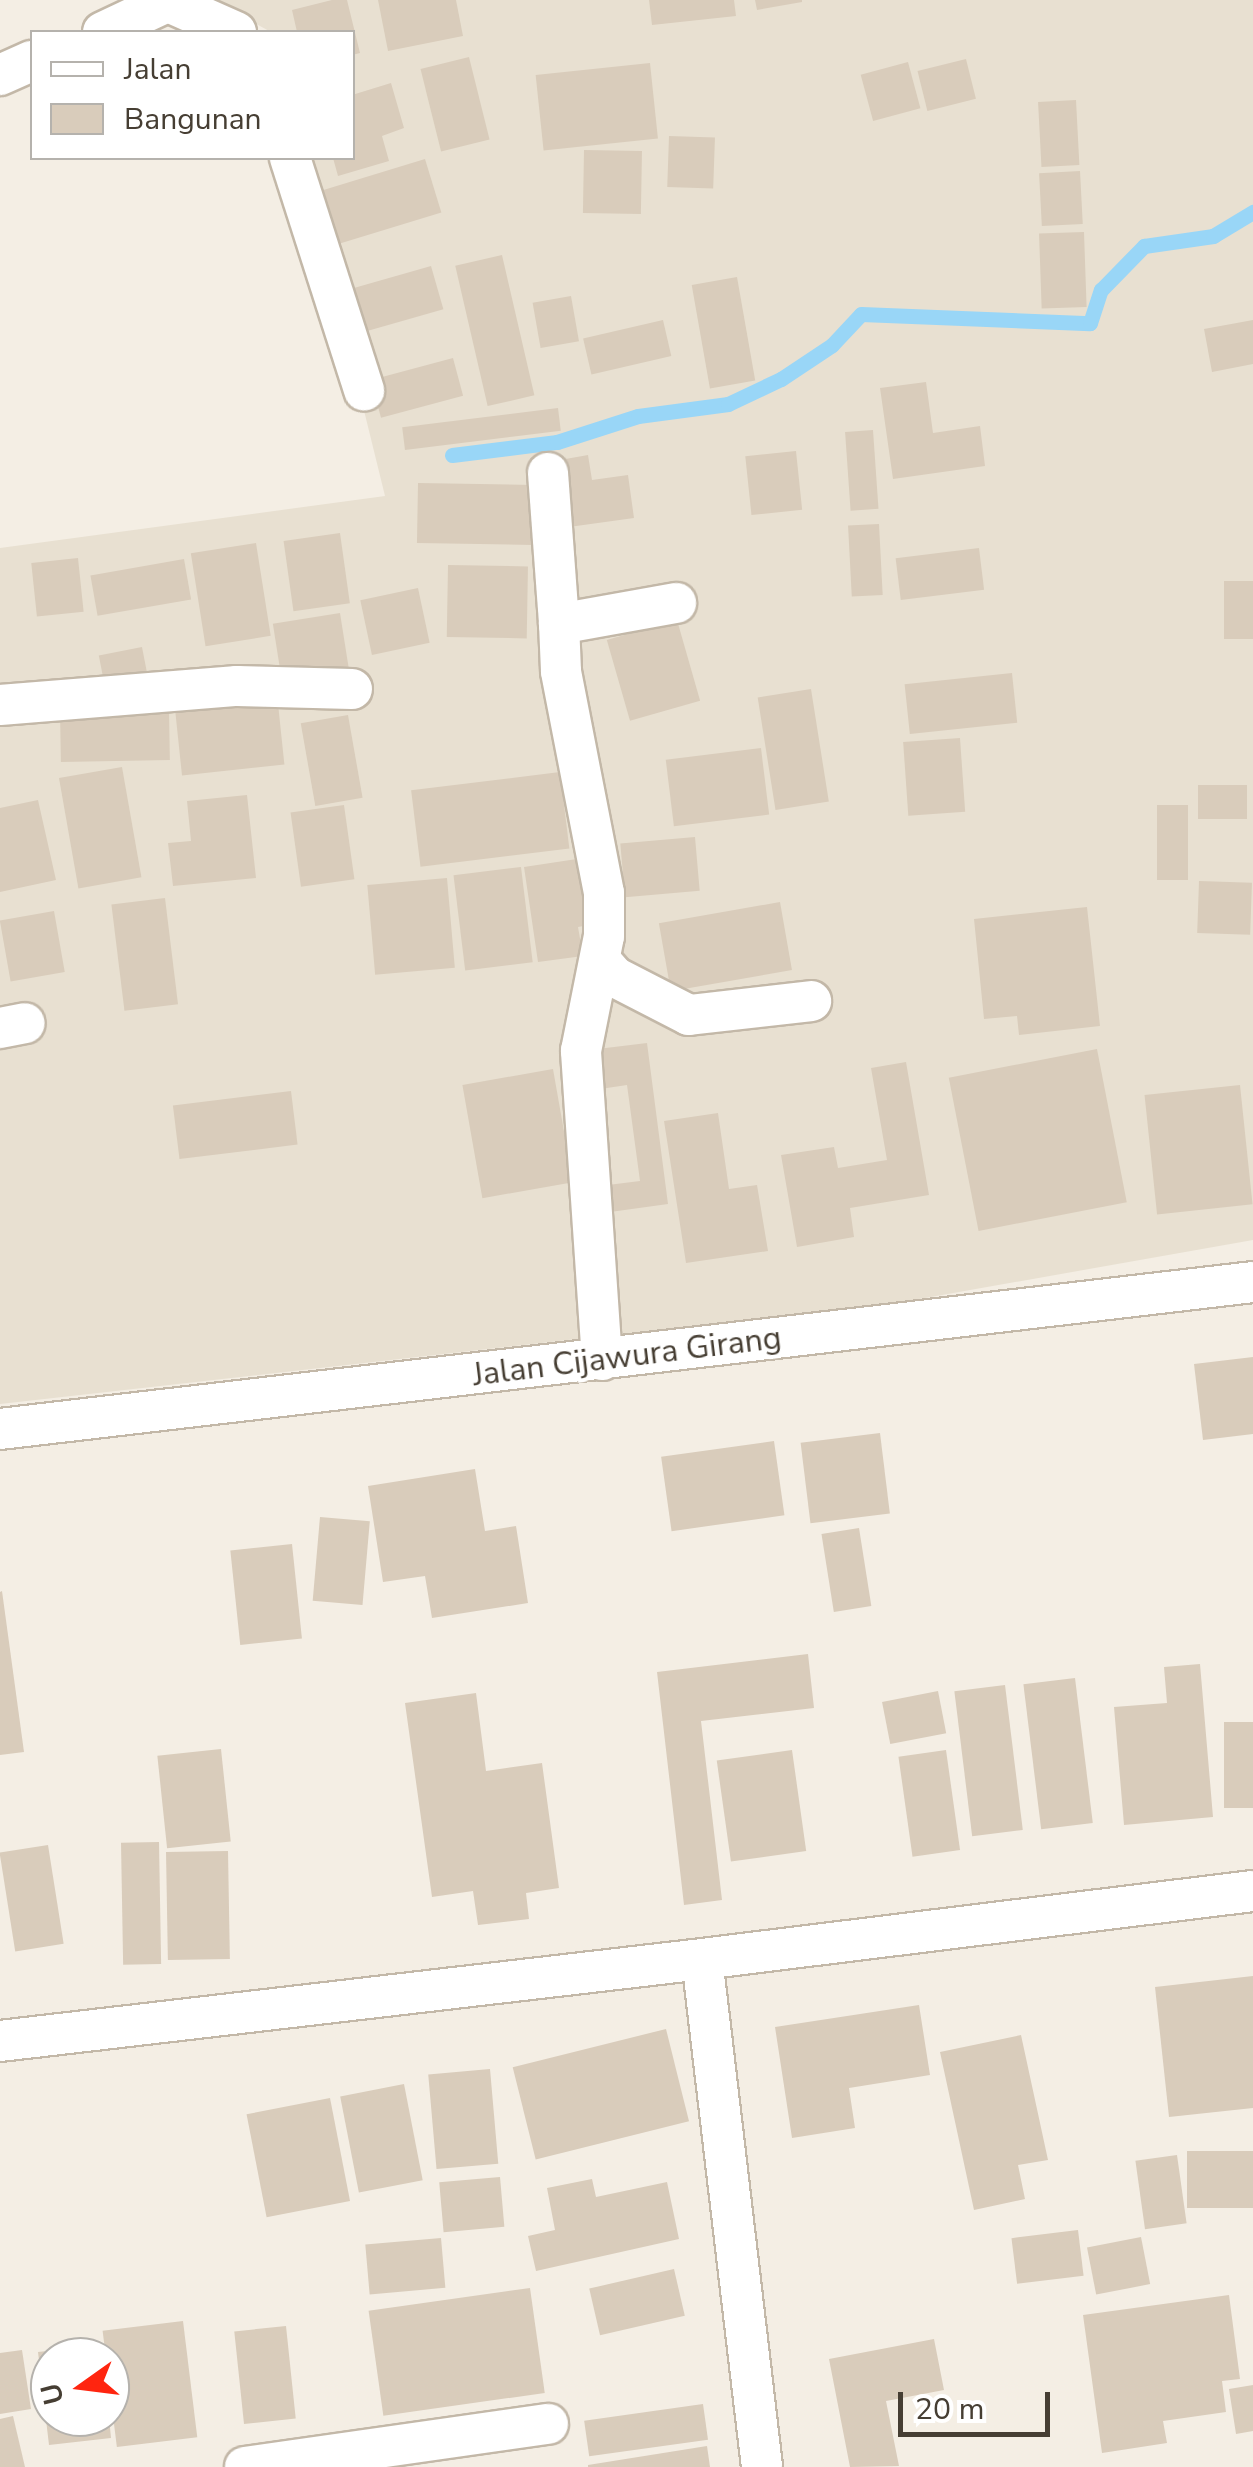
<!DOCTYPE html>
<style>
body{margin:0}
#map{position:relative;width:1253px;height:2467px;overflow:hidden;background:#f4eee4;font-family:"Nunito Sans",sans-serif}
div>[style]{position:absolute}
.residential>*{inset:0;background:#e8e0d1}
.stream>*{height:15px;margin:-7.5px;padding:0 7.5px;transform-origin:7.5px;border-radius:7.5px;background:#99d6f7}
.building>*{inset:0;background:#d9ccbb;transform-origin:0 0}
.roads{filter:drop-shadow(2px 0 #c3b8a8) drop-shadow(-2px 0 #c3b8a8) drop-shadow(0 2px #c3b8a8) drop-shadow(0 -2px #c3b8a8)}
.minor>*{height:40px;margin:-20px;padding:0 20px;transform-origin:20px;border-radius:20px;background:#fff}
span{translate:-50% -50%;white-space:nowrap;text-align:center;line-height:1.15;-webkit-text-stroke:8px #fff;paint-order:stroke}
.street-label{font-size:32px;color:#463e33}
.legend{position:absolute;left:30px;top:30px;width:325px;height:130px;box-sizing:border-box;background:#fff;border:2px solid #b5b2ad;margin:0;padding:12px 18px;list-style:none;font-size:30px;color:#463e33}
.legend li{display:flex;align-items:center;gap:20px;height:50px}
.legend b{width:50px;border:2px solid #b5b2ad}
.north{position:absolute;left:30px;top:2337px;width:100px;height:100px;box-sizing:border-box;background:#fff;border:2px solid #b5b2ad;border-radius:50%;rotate:256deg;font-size:28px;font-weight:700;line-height:40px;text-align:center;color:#463e33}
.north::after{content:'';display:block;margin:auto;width:35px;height:45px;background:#ff250f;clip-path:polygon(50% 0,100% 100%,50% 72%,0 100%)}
.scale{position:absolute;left:898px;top:2392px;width:152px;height:45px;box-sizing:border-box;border:5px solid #463e33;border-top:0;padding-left:12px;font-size:30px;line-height:35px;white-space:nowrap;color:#463e33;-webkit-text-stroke:8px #fff;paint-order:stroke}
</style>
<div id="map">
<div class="residential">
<i style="clip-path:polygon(212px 0,1253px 0,1253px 1240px,897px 1303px,0 1404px,0 548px,385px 496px,302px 158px,352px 158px,352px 32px,271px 32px)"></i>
</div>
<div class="stream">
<i style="left:452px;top:455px;width:106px;rotate:-7.1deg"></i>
<i style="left:557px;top:442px;width:85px;rotate:-17.8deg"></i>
<i style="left:638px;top:416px;width:91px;rotate:-7.6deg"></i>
<i style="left:728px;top:404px;width:59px;rotate:-25.3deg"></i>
<i style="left:781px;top:379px;width:61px;rotate:-33.7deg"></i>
<i style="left:832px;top:345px;width:42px;rotate:-46.9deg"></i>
<i style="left:861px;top:314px;width:229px;rotate:2.3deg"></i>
<i style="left:1090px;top:323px;width:35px;rotate:-72deg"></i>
<i style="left:1101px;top:290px;width:62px;rotate:-45.7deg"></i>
<i style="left:1144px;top:246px;width:70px;rotate:-8.2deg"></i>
<i style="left:1213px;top:236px;width:47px;rotate:-31deg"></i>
</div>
<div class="building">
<i style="clip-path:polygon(332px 0,347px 0,360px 53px,352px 55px,352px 32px,297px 32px,292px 10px)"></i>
<i style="clip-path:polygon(378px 0,456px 0,463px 36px,388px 51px)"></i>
<i style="clip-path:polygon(649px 0,734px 0,736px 16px,652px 25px)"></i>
<i style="clip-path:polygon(755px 0,802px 0,802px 2px,757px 10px)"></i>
<i style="left:469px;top:57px;width:85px;height:50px;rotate:76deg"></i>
<i style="left:966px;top:59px;width:41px;height:50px;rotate:76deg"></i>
<i style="left:908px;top:62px;width:48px;height:49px;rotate:75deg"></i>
<i style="left:650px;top:63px;width:76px;height:115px;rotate:84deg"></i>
<i style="clip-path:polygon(391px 83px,404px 128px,382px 136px,389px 161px,338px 176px,333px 158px,352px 158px,352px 95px)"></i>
<i style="left:1076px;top:100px;width:65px;height:38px;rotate:87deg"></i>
<i style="left:669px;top:136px;width:46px;height:51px;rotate:2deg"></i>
<i style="left:584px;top:150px;width:58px;height:63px;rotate:1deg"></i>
<i style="left:425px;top:159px;width:56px;height:107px;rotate:73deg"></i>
<i style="left:1080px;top:171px;width:53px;height:41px;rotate:87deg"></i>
<i style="left:1084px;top:232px;width:75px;height:45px;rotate:88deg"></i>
<i style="left:502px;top:255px;width:144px;height:48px;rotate:77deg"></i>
<i style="left:431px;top:266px;width:45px;height:82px;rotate:74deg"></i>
<i style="left:737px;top:277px;width:105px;height:46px;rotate:80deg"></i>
<i style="left:571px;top:296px;width:46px;height:39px;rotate:80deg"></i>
<i style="left:663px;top:320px;width:37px;height:82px;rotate:77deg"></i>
<i style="clip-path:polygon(1253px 320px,1253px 364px,1212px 372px,1204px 329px)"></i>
<i style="left:453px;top:358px;width:39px;height:85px;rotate:75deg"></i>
<i style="clip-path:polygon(926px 382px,933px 433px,980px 426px,985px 466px,893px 479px,880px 388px)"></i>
<i style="left:558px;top:408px;width:23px;height:157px;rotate:83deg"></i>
<i style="left:873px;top:430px;width:79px;height:28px;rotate:86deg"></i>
<i style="left:796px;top:451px;width:59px;height:51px;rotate:84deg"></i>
<i style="clip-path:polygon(588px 455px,592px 480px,628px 475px,634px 518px,569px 527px,560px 460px)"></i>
<i style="left:418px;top:483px;width:116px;height:60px;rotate:1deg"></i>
<i style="left:879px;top:524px;width:71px;height:31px;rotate:87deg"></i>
<i style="left:340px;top:533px;width:71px;height:57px;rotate:82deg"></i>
<i style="left:256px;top:543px;width:94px;height:66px;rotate:81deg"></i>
<i style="left:979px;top:548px;width:42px;height:84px;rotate:83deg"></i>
<i style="left:78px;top:558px;width:54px;height:47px;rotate:84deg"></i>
<i style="left:184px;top:559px;width:41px;height:95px;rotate:80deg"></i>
<i style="left:448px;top:565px;width:80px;height:72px;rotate:1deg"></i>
<i style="left:1253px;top:581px;width:58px;height:29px;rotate:90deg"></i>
<i style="left:418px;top:588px;width:56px;height:59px;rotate:78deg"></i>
<i style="left:340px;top:613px;width:59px;height:68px;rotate:81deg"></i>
<i style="left:677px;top:620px;width:84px;height:73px;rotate:74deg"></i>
<i style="left:142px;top:647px;width:37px;height:44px;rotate:79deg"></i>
<i style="left:1012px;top:673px;width:50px;height:108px;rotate:84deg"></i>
<i style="left:811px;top:689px;width:114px;height:54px;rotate:81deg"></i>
<i style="left:277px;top:694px;width:71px;height:103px;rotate:84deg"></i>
<i style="left:169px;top:710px;width:50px;height:109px;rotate:89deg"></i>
<i style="left:348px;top:715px;width:84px;height:48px;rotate:80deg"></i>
<i style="left:960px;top:738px;width:74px;height:57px;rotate:86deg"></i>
<i style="left:761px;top:748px;width:67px;height:96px;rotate:83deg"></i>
<i style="left:122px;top:767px;width:112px;height:64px;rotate:80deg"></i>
<i style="left:560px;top:772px;width:77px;height:150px;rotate:83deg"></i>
<i style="left:1198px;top:785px;width:49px;height:34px"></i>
<i style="clip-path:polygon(247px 795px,256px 878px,173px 886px,168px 843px,191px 841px,187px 801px)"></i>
<i style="clip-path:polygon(38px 800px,56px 880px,0 892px,0 808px)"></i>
<i style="left:344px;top:805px;width:75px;height:54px;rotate:82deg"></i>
<i style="left:1157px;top:805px;width:31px;height:75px"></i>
<i style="left:695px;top:837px;width:54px;height:75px;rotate:85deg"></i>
<i style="clip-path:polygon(590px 857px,599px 923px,578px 927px,583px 956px,538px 962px,524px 867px)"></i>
<i style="left:521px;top:867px;width:96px;height:68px;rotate:83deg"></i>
<i style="left:447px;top:878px;width:90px;height:80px;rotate:85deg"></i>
<i style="left:1199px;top:881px;width:53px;height:52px;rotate:2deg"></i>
<i style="left:165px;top:898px;width:107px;height:54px;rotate:83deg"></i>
<i style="left:780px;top:902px;width:69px;height:123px;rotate:80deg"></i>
<i style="clip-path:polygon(1087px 907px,1100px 1026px,1019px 1035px,1017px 1016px,984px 1019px,974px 919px)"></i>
<i style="left:54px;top:911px;width:62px;height:55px;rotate:80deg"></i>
<i style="clip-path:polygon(647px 1043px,668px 1204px,603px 1213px,600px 1186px,640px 1181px,627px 1085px,587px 1091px,581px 1051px)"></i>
<i style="left:1097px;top:1049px;width:156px;height:151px;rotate:79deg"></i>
<i style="clip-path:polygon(906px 1062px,929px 1195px,850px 1208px,854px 1237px,797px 1247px,781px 1155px,834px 1147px,838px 1168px,887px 1160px,871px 1068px)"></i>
<i style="left:553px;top:1069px;width:115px;height:92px;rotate:80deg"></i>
<i style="left:1240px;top:1085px;width:120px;height:96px;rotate:84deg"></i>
<i style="left:291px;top:1091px;width:54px;height:119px;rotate:83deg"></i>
<i style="clip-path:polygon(718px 1113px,729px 1189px,757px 1185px,768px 1251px,686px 1263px,664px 1121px)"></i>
<i style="clip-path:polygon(1253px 1357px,1253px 1434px,1203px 1440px,1194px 1364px)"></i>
<i style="left:880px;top:1433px;width:81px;height:80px;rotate:83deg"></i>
<i style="left:774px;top:1441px;width:75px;height:114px;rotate:82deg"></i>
<i style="clip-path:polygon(475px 1469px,485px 1531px,516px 1526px,528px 1603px,432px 1618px,425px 1576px,383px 1582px,368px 1486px)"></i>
<i style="left:320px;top:1517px;width:50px;height:84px;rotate:5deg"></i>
<i style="left:859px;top:1528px;width:79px;height:38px;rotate:81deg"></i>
<i style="left:292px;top:1544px;width:95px;height:62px;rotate:84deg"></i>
<i style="clip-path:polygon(2px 1591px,24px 1752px,0 1755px,0 1592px)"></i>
<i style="clip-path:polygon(808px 1654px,814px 1708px,701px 1721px,722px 1900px,684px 1905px,657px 1672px)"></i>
<i style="clip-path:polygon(1200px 1664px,1213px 1817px,1124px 1825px,1114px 1707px,1167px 1703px,1164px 1667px)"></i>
<i style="left:1075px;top:1678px;width:146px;height:52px;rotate:83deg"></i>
<i style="left:1005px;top:1685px;width:146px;height:51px;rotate:83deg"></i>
<i style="left:938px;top:1691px;width:43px;height:57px;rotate:79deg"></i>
<i style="clip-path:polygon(476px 1693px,486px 1771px,542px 1763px,559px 1888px,526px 1893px,529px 1919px,478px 1925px,473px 1891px,432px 1897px,405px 1703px)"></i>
<i style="left:1253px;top:1722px;width:86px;height:29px;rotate:90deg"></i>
<i style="left:221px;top:1749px;width:93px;height:64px;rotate:84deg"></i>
<i style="left:792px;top:1750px;width:102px;height:76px;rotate:82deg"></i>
<i style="left:946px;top:1750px;width:101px;height:48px;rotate:82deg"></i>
<i style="left:159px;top:1842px;width:122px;height:38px;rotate:89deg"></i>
<i style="left:48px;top:1845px;width:100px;height:49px;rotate:81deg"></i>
<i style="left:228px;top:1851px;width:108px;height:62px;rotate:89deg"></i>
<i style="clip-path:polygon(1253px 1976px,1253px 2108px,1169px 2117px,1155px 1987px)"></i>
<i style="clip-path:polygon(919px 2005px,930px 2075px,849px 2088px,855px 2128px,792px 2138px,775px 2027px)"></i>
<i style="left:666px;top:2029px;width:95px;height:158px;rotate:76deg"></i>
<i style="clip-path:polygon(1021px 2035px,1048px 2160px,1018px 2165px,1025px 2199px,974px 2210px,940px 2052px)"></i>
<i style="left:490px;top:2069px;width:95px;height:62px;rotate:85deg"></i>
<i style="left:404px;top:2084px;width:98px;height:65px;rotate:79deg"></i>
<i style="left:330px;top:2098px;width:105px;height:85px;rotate:79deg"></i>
<i style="left:1253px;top:2151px;width:57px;height:66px;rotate:90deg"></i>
<i style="left:1177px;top:2155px;width:69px;height:42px;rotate:82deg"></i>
<i style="left:500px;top:2177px;width:50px;height:61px;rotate:85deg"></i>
<i style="clip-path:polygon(592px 2179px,596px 2197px,667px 2182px,679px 2239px,536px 2271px,528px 2236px,555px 2230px,547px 2188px)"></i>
<i style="left:1078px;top:2230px;width:46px;height:67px;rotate:83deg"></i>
<i style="left:1141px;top:2237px;width:48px;height:55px;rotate:79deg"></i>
<i style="left:441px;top:2238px;width:50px;height:76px;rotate:85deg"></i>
<i style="left:674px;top:2269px;width:48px;height:87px;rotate:77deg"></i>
<i style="left:530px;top:2288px;width:106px;height:163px;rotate:82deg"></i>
<i style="clip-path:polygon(1229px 2295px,1240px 2379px,1222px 2381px,1226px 2412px,1163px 2421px,1167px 2443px,1102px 2453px,1083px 2315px)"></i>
<i style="left:183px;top:2321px;width:117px;height:81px;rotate:83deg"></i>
<i style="left:286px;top:2326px;width:93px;height:52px;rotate:84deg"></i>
<i style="clip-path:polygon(934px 2339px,944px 2390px,886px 2401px,899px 2466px,850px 2467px,829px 2359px)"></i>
<i style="clip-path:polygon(99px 2345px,101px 2357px,50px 2357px,50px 2417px,109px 2417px,111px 2438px,49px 2445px,38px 2352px)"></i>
<i style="clip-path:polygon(22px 2350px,31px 2409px,0 2414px,0 2353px)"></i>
<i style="clip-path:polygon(1253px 2385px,1253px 2431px,1236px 2434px,1229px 2389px)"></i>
<i style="left:703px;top:2404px;width:36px;height:120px;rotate:82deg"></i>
<i style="clip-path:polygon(13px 2416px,25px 2467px,0 2467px,0 2419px)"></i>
<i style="clip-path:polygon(707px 2446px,710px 2467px,588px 2467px,588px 2465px)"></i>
</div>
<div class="roads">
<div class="minor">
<i style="left:173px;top:4px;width:69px;rotate:24deg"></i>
<i style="left:103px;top:32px;width:75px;rotate:-25.2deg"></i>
<i style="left:0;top:75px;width:35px;rotate:-24deg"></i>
<i style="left:290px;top:158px;width:244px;rotate:72.3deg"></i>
<i style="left:548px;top:473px;width:151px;rotate:85.8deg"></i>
<i style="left:0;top:705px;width:238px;rotate:-4.6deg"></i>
<i style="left:237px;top:686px;width:115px;rotate:1.5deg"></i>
<i style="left:600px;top:960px;width:23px;rotate:49deg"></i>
<i style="left:615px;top:977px;width:83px;rotate:27.2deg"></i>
<i style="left:689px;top:1015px;width:123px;rotate:-6.5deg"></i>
<i style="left:0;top:1028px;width:25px;rotate:-11deg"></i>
<i style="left:602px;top:1360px;width:310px;rotate:-93.9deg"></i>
<i style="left:581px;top:1051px;width:117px;rotate:-78.7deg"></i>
<i style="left:604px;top:936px;width:43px;rotate:-90deg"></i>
<i style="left:604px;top:893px;width:226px;rotate:-101deg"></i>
<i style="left:561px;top:671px;width:47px;rotate:-92.4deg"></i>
<i style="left:559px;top:624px;width:119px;rotate:-10.2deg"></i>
<i style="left:0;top:1429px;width:1262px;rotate:-6.69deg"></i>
<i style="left:702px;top:1959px;width:555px;rotate:-7.04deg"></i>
<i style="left:0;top:2041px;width:707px;rotate:-6.66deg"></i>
<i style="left:702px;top:1959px;width:512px;rotate:83.26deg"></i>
<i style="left:245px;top:2467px;width:306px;rotate:-8.1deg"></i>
</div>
</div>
<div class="street-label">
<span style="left:627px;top:1357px;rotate:-7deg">Jalan Cijawura Girang</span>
</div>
<ul class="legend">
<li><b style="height:12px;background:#fff"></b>Jalan</li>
<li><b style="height:28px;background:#d9ccbb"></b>Bangunan</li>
</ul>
<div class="north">U</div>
<div class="scale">20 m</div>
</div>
